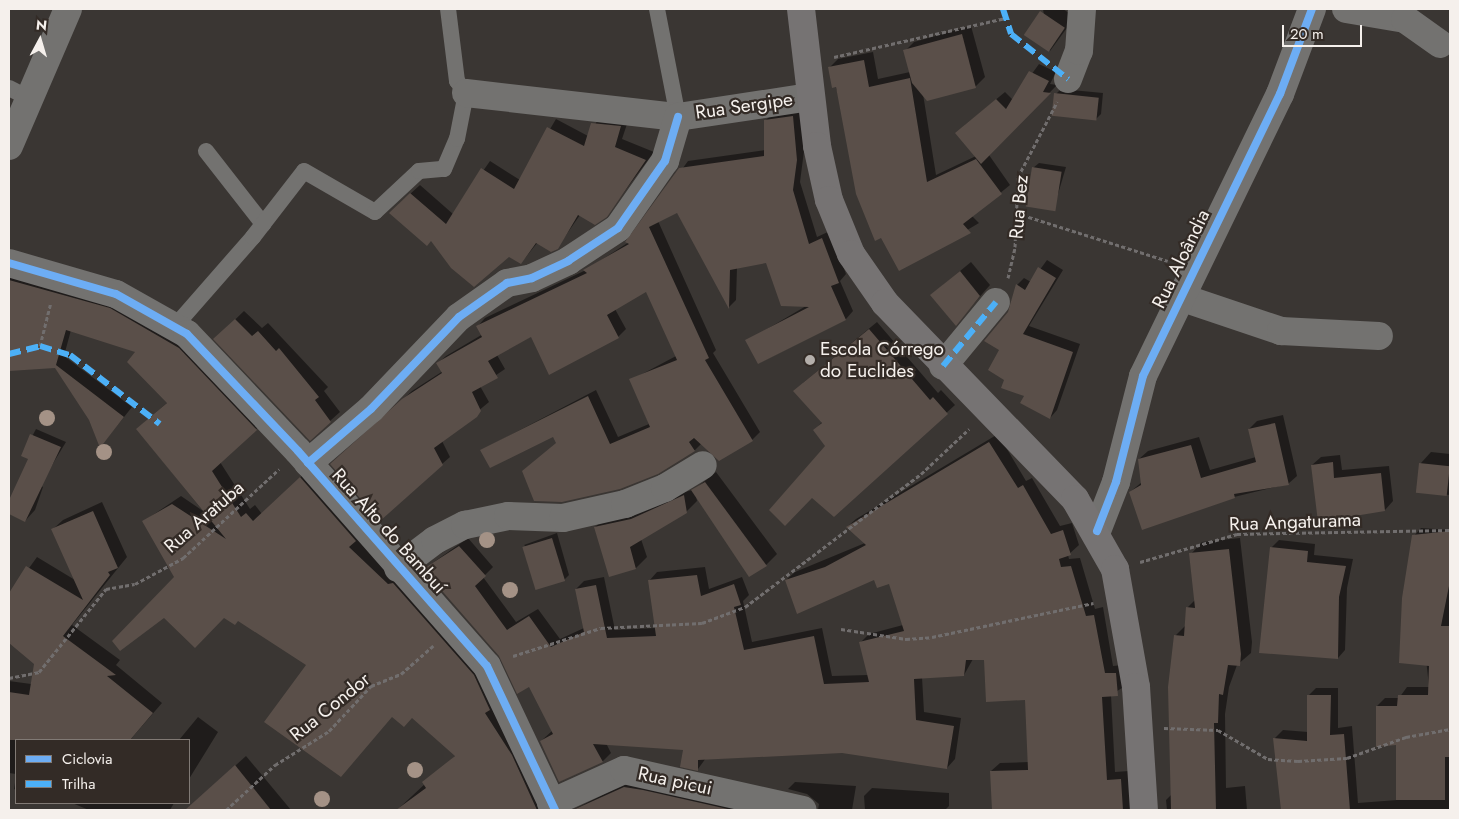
<!DOCTYPE html>
<meta charset="utf-8">
<style>
body{margin:0}
#map{position:relative;width:1459px;height:819px;overflow:hidden;background:#3a3633;font-family:Jost,sans-serif}
div>[style]{position:absolute}
.shadow>*{inset:0;background:#0007}
.building>*{inset:0;background:#5a4f49;transform-origin:0 0}
.path>*{height:3px;margin-top:-1.5px;transform-origin:0;background:repeating-linear-gradient(90deg,#716e6e 0 4px,transparent 0 6.5px)}
.lane>*{height:16px;margin:-8px;padding:0 8px;transform-origin:8px;border-radius:8px;background:#737270}
.street>*{height:28px;margin:-14px;padding:0 14px;transform-origin:14px;border-radius:14px;background:#737270}
.secondary>*{height:28px;margin:-14px;padding:0 14px;transform-origin:14px;border-radius:14px;background:#767373}
.quiet>*{height:6px;margin-top:-3px;transform-origin:0;background:repeating-linear-gradient(90deg,#4cb0f7 0 12px,transparent 0 18px)}
.cycleway>*{height:8px;margin:-4px;padding:0 4px;transform-origin:4px;border-radius:4px;background:#6dadf4}
.trees>*{width:16px;height:16px;margin:-8px;border-radius:50%;background:#a49286}
.dots>*{width:14px;height:14px;translate:-50% -50%;box-sizing:border-box;border:2px solid #332b26;border-radius:50%}
span{translate:-50% -50%;white-space:nowrap;text-align:center;line-height:1.15;-webkit-text-stroke:4.5px #332b26;paint-order:stroke}
.street-label{font-size:19px;color:#f5f0ec}
.poi-label{font-size:19px;color:#f5f0ec}
.left{translate:0 -50%;text-align:left}
.frame{position:absolute;inset:0;border:10px solid #f5f0ec;pointer-events:none}
.legend{position:absolute;left:15px;top:739px;width:175px;height:65px;box-sizing:border-box;background:#332b26;border:1px solid #817a75;margin:0;padding:6px 9px;list-style:none;font-size:15px;color:#f5f0ec}
.legend li{display:flex;align-items:center;gap:10px;height:25px}
.legend b{width:25px;border:1px solid #817a75}
.north{position:absolute;left:15px;top:15px;width:50px;height:50px;-webkit-text-stroke:4px #332b26;paint-order:stroke;rotate:6deg;font-size:14px;font-weight:700;line-height:20px;text-align:center;color:#f5f0ec}
.north::after{content:'';display:block;margin:auto;width:18px;height:22px;background:#f5f0ec;clip-path:polygon(50% 0,100% 100%,50% 72%,0 100%)}
.scale{position:absolute;left:1282px;top:25px;width:80px;height:22px;box-sizing:border-box;border:2px solid #f5f0ec;border-top:0;padding-left:6px;font-size:15px;line-height:18px;white-space:nowrap;color:#f5f0ec;-webkit-text-stroke:4px #332b26;paint-order:stroke}
</style>
<div id="map">
<div class="shadow">
<i style="clip-path:polygon(1043px 9px,1063px 9px,1075px 17px,1050px 51px)"></i>
<i style="clip-path:polygon(971px 26px,985px 77px,976px 86px,928px 100px,923px 94px,936px 175px,976px 156px,965px 125px,1005px 92px,1013px 100px,1039px 64px,1056px 72px,1050px 84px,1057px 85px,989px 155px,1010px 185px,972px 216px,979px 223px,900px 270px,829px 68px,838px 59px,873px 52px,878px 79px,910px 72px,905px 51px,914px 42px)"></i>
<i style="clip-path:polygon(1061px 89px,1103px 93px,1101px 114px,1096px 119px,1056px 94px)"></i>
<i style="clip-path:polygon(800px 108px,804px 151px,800px 182px,817px 237px,830px 231px,846px 274px,840px 281px,853px 311px,846px 319px,759px 363px,747px 341px,806px 306px,767px 261px,737px 268px,736px 300px,729px 307px,677px 212px,658px 221px,716px 350px,713px 353px,760px 432px,752px 440px,702px 443px,695px 450px,557px 442px,553px 436px,482px 450px,596px 390px,618px 437px,649px 424px,631px 380px,676px 356px,646px 290px,615px 309px,626px 329px,618px 337px,532px 336px,497px 355px,505px 369px,480px 386px,489px 402px,442px 441px,450px 457px,442px 464px,340px 457px,412px 391px,443px 371px,438px 363px,446px 356px,483px 334px,478px 326px,485px 318px,586px 270px,629px 242px,688px 161px,765px 150px,766px 120px,774px 112px)"></i>
<i style="clip-path:polygon(601px 115px,629px 118px,622px 139px,654px 152px,606px 216px,580px 215px,557px 248px,538px 242px,521px 263px,509px 255px,432px 239px,399px 204px,420px 185px,453px 214px,490px 161px,520px 180px,556px 119px,588px 136px)"></i>
<i style="clip-path:polygon(1039px 163px,1066px 167px,1053px 211px,1033px 168px)"></i>
<i style="clip-path:polygon(1047px 260px,1063px 270px,1029px 326px,1080px 344px,1057px 410px,1050px 418px,1005px 379px,1000px 350px,1017px 285px,1024px 278px,1031px 282px)"></i>
<i style="clip-path:polygon(971px 262px,990px 285px,956px 324px,943px 285px)"></i>
<i style="clip-path:polygon(9px 273px,119px 300px,184px 337px,265px 421px,220px 462px,250px 509px,255px 505px,262px 514px,309px 469px,482px 666px,552px 810px,397px 810px,456px 755px,413px 717px,392px 716px,176px 577px,144px 521px,181px 496px,203px 511px,137px 429px,168px 402px,137px 352px,71px 330px,64px 356px,132px 407px,101px 446px,90px 420px,55px 367px,9px 369px)"></i>
<i style="clip-path:polygon(244px 311px,262px 328px,268px 323px,328px 387px,324px 391px,340px 412px,310px 439px,215px 339px)"></i>
<i style="clip-path:polygon(877px 322px,938px 393px,941px 390px,955px 405px,834px 515px,827px 446px,815px 430px,822px 422px,803px 383px)"></i>
<i style="clip-path:polygon(1283px 415px,1297px 476px,1288px 484px,1234px 497px,1130px 492px,1142px 482px,1139px 459px,1148px 451px,1199px 437px,1210px 470px,1256px 457px,1249px 429px,1257px 421px)"></i>
<i style="clip-path:polygon(36px 429px,66px 442px,49px 470px,24px 452px)"></i>
<i style="clip-path:polygon(998px 434px,1026px 481px,1032px 478px,1060px 526px,1072px 523px,1079px 545px,1068px 555px,1069px 559px,1080px 558px,1095px 609px,1103px 607px,1113px 666px,1124px 665px,1125px 686px,1111px 695px,1115px 772px,1129px 771px,1131px 810px,993px 810px,991px 771px,1000px 763px,1029px 762px,1026px 699px,985px 659px,973px 659px,964px 675px,922px 677px,924px 712px,961px 718px,955px 759px,947px 768px,842px 752px,706px 758px,698px 769px,685px 749px,606px 743px,611px 753px,603px 761px,560px 781px,541px 741px,552px 731px,529px 685px,424px 569px,468px 538px,493px 567px,483px 577px,516px 622px,538px 609px,560px 639px,584px 628px,576px 589px,584px 581px,604px 577px,615px 630px,656px 628px,649px 581px,657px 572px,705px 567px,709px 589px,742px 577px,749px 595px,743px 601px,752px 642px,822px 628px,832px 676px,868px 675px,861px 642px,869px 634px,903px 625px,889px 582px,875px 578px,786px 580px,795px 572px,865px 543px,847px 527px,856px 519px)"></i>
<i style="clip-path:polygon(1431px 452px,1450px 454px,1450px 495px,1417px 492px,1421px 463px)"></i>
<i style="clip-path:polygon(1340px 455px,1342px 470px,1389px 466px,1393px 501px,1385px 510px,1312px 465px,1321px 457px)"></i>
<i style="clip-path:polygon(716px 472px,777px 554px,766px 565px,749px 575px,696px 495px,697px 501px,686px 512px,641px 539px,647px 557px,636px 568px,610px 576px,595px 527px,606px 517px,695px 489px)"></i>
<i style="clip-path:polygon(26px 477px,43px 487px,35px 510px,25px 521px,9px 513px,9px 502px)"></i>
<i style="clip-path:polygon(102px 502px,127px 557px,72px 625px,120px 660px,116px 665px,162px 703px,130px 740px,16px 740px,16px 774px,9px 773px,9px 681px,68px 689px,9px 642px,9px 596px,37px 557px,75px 580px,53px 529px,63px 520px)"></i>
<i style="clip-path:polygon(1421px 528px,1450px 530px,1450px 810px,1282px 810px,1275px 738px,1283px 730px,1308px 732px,1308px 696px,1316px 688px,1338px 688px,1338px 728px,1352px 726px,1358px 803px,1397px 800px,1397px 743px,1377px 706px,1385px 698px,1399px 698px,1407px 687px,1429px 687px,1413px 537px)"></i>
<i style="clip-path:polygon(557px 533px,569px 575px,564px 580px,524px 545px)"></i>
<i style="clip-path:polygon(1240px 538px,1252px 642px,1251px 653px,1237px 665px,1229px 687px,1225px 714px,1226px 788px,1245px 786px,1247px 810px,1167px 810px,1166px 800px,1172px 794px,1175px 636px,1186px 625px,1187px 608px,1195px 600px,1191px 554px,1202px 542px)"></i>
<i style="clip-path:polygon(1279px 540px,1315px 544px,1314px 555px,1353px 559px,1347px 588px,1345px 650px,1338px 658px,1271px 548px)"></i>
<i style="clip-path:polygon(198px 717px,218px 732px,189px 779px,189px 740px,179px 740px)"></i>
<i style="clip-path:polygon(246px 756px,291px 810px,186px 810px)"></i>
<i style="clip-path:polygon(16px 777px,16px 790px,14px 789px)"></i>
<i style="clip-path:polygon(634px 779px,778px 810px,573px 810px)"></i>
<i style="clip-path:polygon(795px 782px,856px 786px,852px 810px,818px 810px,819px 804px,807px 794px,788px 789px)"></i>
<i style="clip-path:polygon(872px 788px,949px 793px,949px 806px,945px 810px,865px 810px,864px 796px)"></i>
<i style="clip-path:polygon(72px 803px,174px 803px,170px 810px,89px 810px)"></i>
</div>
<div class="building">
<i style="left:1040px;top:11px;width:30px;height:29px;rotate:34deg"></i>
<i style="clip-path:polygon(962px 34px,976px 88px,927px 101px,912px 83px,903px 50px)"></i>
<i style="clip-path:polygon(864px 60px,869px 87px,910px 78px,927px 182px,976px 159px,1002px 194px,963px 224px,971px 233px,899px 271px,881px 238px,875px 241px,856px 194px,836px 87px,832px 88px,828px 67px)"></i>
<i style="clip-path:polygon(1029px 71px,1049px 81px,1043px 92px,1051px 93px,981px 164px,955px 133px,996px 99px,1006px 109px)"></i>
<i style="left:1054px;top:93px;width:45px;height:23px;rotate:6deg"></i>
<i style="clip-path:polygon(793px 116px,797px 160px,793px 190px,809px 244px,822px 238px,839px 283px,831px 286px,846px 320px,758px 364px,745px 340px,809px 307px,781px 306px,766px 263px,730px 270px,729px 309px,677px 213px,649px 227px,709px 358px,705px 360px,753px 441px,719px 461px,694px 438px,689px 442px,695px 451px,658px 474px,620px 489px,562px 502px,534px 501px,522px 471px,556px 443px,553px 437px,490px 468px,480px 450px,588px 396px,610px 444px,650px 427px,629px 379px,677px 360px,646px 292px,607px 315px,619px 338px,549px 375px,531px 337px,488px 361px,498px 378px,472px 392px,481px 411px,477px 417px,434px 448px,443px 465px,380px 521px,330px 464px,402px 399px,442px 373px,436px 363px,482px 337px,476px 326px,587px 273px,583px 270px,629px 244px,625px 242px,679px 168px,764px 156px,764px 120px)"></i>
<i style="clip-path:polygon(591px 123px,621px 126px,615px 147px,646px 160px,607px 217px,595px 225px,578px 215px,558px 249px,551px 252px,536px 243px,521px 264px,509px 257px,474px 287px,451px 268px,431px 241px,427px 246px,389px 213px,410px 193px,446px 224px,481px 168px,514px 189px,547px 127px,584px 146px)"></i>
<i style="left:1032px;top:167px;width:30px;height:40px;rotate:9deg"></i>
<i style="clip-path:polygon(1038px 267px,1056px 278px,1023px 334px,1073px 352px,1050px 419px,1020px 403px,1024px 396px,1001px 388px,1004px 380px,988px 370px,999px 350px,984px 341px,1008px 312px,1016px 284px,1025px 290px)"></i>
<i style="clip-path:polygon(960px 271px,980px 296px,956px 326px,930px 295px)"></i>
<i style="clip-path:polygon(9px 280px,110px 308px,179px 348px,257px 430px,212px 471px,241px 517px,246px 513px,253px 521px,300px 477px,356px 541px,349px 547px,388px 584px,393px 583px,474px 675px,490px 710px,485px 713px,512px 755px,537px 810px,396px 810px,426px 788px,422px 782px,455px 756px,412px 718px,404px 727px,392px 717px,341px 777px,264px 722px,306px 665px,238px 621px,235px 625px,224px 618px,195px 648px,164px 618px,120px 651px,112px 641px,174px 577px,142px 521px,172px 504px,226px 539px,136px 429px,167px 403px,127px 362px,135px 352px,66px 330px,56px 365px,124px 417px,100px 448px,89px 420px,55px 368px,9px 371px)"></i>
<i style="clip-path:polygon(235px 319px,252px 336px,258px 331px,276px 351px,279px 348px,319px 397px,315px 400px,331px 422px,310px 441px,213px 339px)"></i>
<i style="clip-path:polygon(869px 329px,930px 400px,933px 397px,948px 414px,834px 517px,812px 498px,785px 526px,769px 510px,825px 446px,813px 430px,822px 423px,793px 391px)"></i>
<i style="clip-path:polygon(1275px 423px,1289px 485px,1234px 494px,1235px 498px,1142px 530px,1129px 492px,1141px 485px,1138px 459px,1191px 445px,1201px 478px,1256px 462px,1248px 429px)"></i>
<i style="clip-path:polygon(30px 434px,61px 447px,25px 522px,9px 514px,9px 500px,28px 459px,21px 456px)"></i>
<i style="clip-path:polygon(989px 442px,1018px 488px,1023px 485px,1051px 534px,1063px 530px,1071px 555px,1059px 559px,1061px 567px,1071px 566px,1086px 616px,1094px 615px,1105px 673px,1116px 673px,1118px 696px,1102px 697px,1107px 780px,1121px 779px,1123px 810px,992px 810px,990px 771px,1028px 770px,1025px 700px,986px 702px,984px 660px,966px 660px,964px 676px,914px 679px,916px 720px,954px 726px,947px 769px,842px 753px,698px 760px,698px 771px,680px 767px,683px 750px,593px 744px,603px 762px,559px 782px,540px 741px,553px 734px,529px 687px,517px 694px,499px 656px,423px 569px,459px 546px,486px 576px,475px 586px,507px 630px,529px 616px,551px 647px,584px 632px,575px 589px,596px 585px,607px 638px,656px 636px,648px 580px,697px 575px,701px 596px,734px 584px,741px 605px,734px 607px,744px 650px,814px 636px,824px 684px,869px 682px,859px 642px,904px 631px,889px 584px,877px 588px,874px 580px,797px 614px,785px 580px,825px 567px,866px 545px,846px 527px)"></i>
<i style="clip-path:polygon(1333px 462px,1334px 478px,1381px 473px,1385px 511px,1318px 522px,1311px 465px)"></i>
<i style="left:1419px;top:463px;width:31px;height:30px;rotate:6deg"></i>
<i style="clip-path:polygon(705px 482px,767px 566px,749px 577px,691px 490px)"></i>
<i style="clip-path:polygon(684px 495px,687px 513px,630px 547px,636px 569px,609px 577px,594px 527px,631px 519px)"></i>
<i style="clip-path:polygon(93px 511px,118px 568px,108px 572px,110px 575px,63px 636px,116px 675px,107px 676px,153px 713px,130px 740px,9px 740px,9px 692px,29px 695px,34px 664px,9px 643px,9px 593px,26px 566px,83px 600px,51px 529px)"></i>
<i style="clip-path:polygon(1450px 531px,1450px 581px,1441px 626px,1450px 626px,1450px 757px,1445px 757px,1445px 800px,1396px 800px,1396px 745px,1376px 747px,1376px 706px,1397px 706px,1398px 695px,1428px 695px,1429px 666px,1399px 663px,1402px 598px,1412px 535px)"></i>
<i style="left:552px;top:538px;width:45px;height:31px;rotate:73deg"></i>
<i style="clip-path:polygon(1270px 547px,1308px 551px,1307px 562px,1346px 566px,1339px 597px,1338px 659px,1259px 653px)"></i>
<i style="clip-path:polygon(1229px 549px,1241px 654px,1240px 666px,1228px 665px,1223px 695px,1219px 694px,1218px 723px,1214px 723px,1216px 810px,1171px 810px,1168px 687px,1174px 635px,1184px 636px,1186px 607px,1195px 608px,1189px 553px)"></i>
<i style="clip-path:polygon(1307px 695px,1331px 695px,1330px 735px,1344px 734px,1350px 810px,1281px 810px,1273px 738px,1307px 741px)"></i>
<i style="clip-path:polygon(235px 765px,271px 810px,185px 810px)"></i>
<i style="clip-path:polygon(624px 787px,643px 790px,732px 810px,573px 810px)"></i>
</div>
<div class="path">
<i style="left:834px;top:57px;width:176px;rotate:-12.8deg"></i>
<i style="left:1016px;top:213px;width:159px;rotate:17.5deg"></i>
<i style="left:1008px;top:278px;width:32px;rotate:-77deg"></i>
<i style="left:1015px;top:247px;width:70px;rotate:-87.5deg"></i>
<i style="left:1018px;top:177px;width:85px;rotate:-62.5deg"></i>
<i style="left:40px;top:346px;width:45px;rotate:-76deg"></i>
<i style="left:1140px;top:562px;width:101px;rotate:-16.1deg"></i>
<i style="left:1237px;top:534px;width:213px;rotate:-1.1deg"></i>
<i style="left:841px;top:629px;width:66px;rotate:8.7deg"></i>
<i style="left:906px;top:639px;width:26px;rotate:-4deg"></i>
<i style="left:932px;top:637px;width:165px;rotate:-11.9deg"></i>
<i style="left:513px;top:656px;width:92px;rotate:-17.7deg"></i>
<i style="left:601px;top:628px;width:101px;rotate:-2.8deg"></i>
<i style="left:702px;top:623px;width:46px;rotate:-20.4deg"></i>
<i style="left:745px;top:607px;width:221px;rotate:-37.1deg"></i>
<i style="left:921px;top:474px;width:66px;rotate:-43.2deg"></i>
<i style="left:9px;top:678px;width:31px;rotate:-11deg"></i>
<i style="left:39px;top:672px;width:107px;rotate:-51.1deg"></i>
<i style="left:106px;top:589px;width:29px;rotate:-10deg"></i>
<i style="left:135px;top:584px;width:55px;rotate:-28.4deg"></i>
<i style="left:183px;top:558px;width:131px;rotate:-42.8deg"></i>
<i style="left:1164px;top:728px;width:54px;rotate:2.1deg"></i>
<i style="left:1218px;top:730px;width:58px;rotate:30.1deg"></i>
<i style="left:1268px;top:759px;width:30px;rotate:4deg"></i>
<i style="left:1298px;top:761px;width:49px;rotate:-3.5deg"></i>
<i style="left:1347px;top:758px;width:63px;rotate:-19.6deg"></i>
<i style="left:1406px;top:737px;width:45px;rotate:-10.3deg"></i>
<i style="left:226px;top:810px;width:67px;rotate:-42.6deg"></i>
<i style="left:275px;top:765px;width:64px;rotate:-32.2deg"></i>
<i style="left:329px;top:731px;width:62px;rotate:-47deg"></i>
<i style="left:371px;top:686px;width:32px;rotate:-22deg"></i>
<i style="left:401px;top:674px;width:43px;rotate:-41.2deg"></i>
</div>
<div class="lane">
<i style="left:657px;top:9px;width:110px;rotate:79deg"></i>
<i style="left:9px;top:88px;width:22px;rotate:27deg"></i>
<i style="left:206px;top:151px;width:93px;rotate:52deg"></i>
<i style="left:176px;top:325px;width:117px;rotate:-48.8deg"></i>
<i style="left:253px;top:237px;width:83px;rotate:-52.3deg"></i>
<i style="left:304px;top:171px;width:82px;rotate:30deg"></i>
<i style="left:375px;top:212px;width:60px;rotate:-43deg"></i>
<i style="left:419px;top:171px;width:25px;rotate:-5deg"></i>
<i style="left:444px;top:169px;width:33px;rotate:-67deg"></i>
<i style="left:457px;top:139px;width:47px;rotate:-78.9deg"></i>
<i style="left:466px;top:93px;width:15px;rotate:-127deg"></i>
<i style="left:457px;top:81px;width:73px;rotate:-97.1deg"></i>
</div>
<div class="street">
<i style="left:1346px;top:9px;width:60px;rotate:9.6deg"></i>
<i style="left:1405px;top:19px;width:43px;rotate:35.5deg"></i>
<i style="left:1068px;top:79px;width:30px;rotate:-69deg"></i>
<i style="left:1079px;top:51px;width:42px;rotate:-85.9deg"></i>
<i style="left:466px;top:93px;width:213px;rotate:6.5deg"></i>
<i style="left:678px;top:117px;width:134px;rotate:-8.6deg"></i>
<i style="left:9px;top:146px;width:149px;rotate:-66.7deg"></i>
<i style="left:9px;top:263px;width:111px;rotate:16.2deg"></i>
<i style="left:116px;top:294px;width:81px;rotate:29.4deg"></i>
<i style="left:187px;top:334px;width:161px;rotate:46.5deg"></i>
<i style="left:298px;top:451px;width:286px;rotate:48.7deg"></i>
<i style="left:487px;top:666px;width:159px;rotate:64.7deg"></i>
<i style="left:1180px;top:297px;width:107px;rotate:18.6deg"></i>
<i style="left:1281px;top:331px;width:98px;rotate:2.9deg"></i>
<i style="left:943px;top:366px;width:83px;rotate:-50.4deg"></i>
<i style="left:308px;top:463px;width:83px;rotate:-40.6deg"></i>
<i style="left:371px;top:409px;width:127px;rotate:-46.3deg"></i>
<i style="left:459px;top:317px;width:59px;rotate:-35.3deg"></i>
<i style="left:507px;top:283px;width:25px;rotate:-11deg"></i>
<i style="left:532px;top:278px;width:40px;rotate:-25deg"></i>
<i style="left:568px;top:261px;width:60px;rotate:-33.4deg"></i>
<i style="left:618px;top:228px;width:82px;rotate:-55deg"></i>
<i style="left:665px;top:161px;width:46px;rotate:-73.5deg"></i>
<i style="left:1097px;top:531px;width:53px;rotate:-68.8deg"></i>
<i style="left:1116px;top:482px;width:109px;rotate:-75.7deg"></i>
<i style="left:1143px;top:376px;width:314px;rotate:-64.1deg"></i>
<i style="left:1280px;top:94px;width:91px;rotate:-69.4deg"></i>
<i style="left:398px;top:568px;width:46px;rotate:-37.1deg"></i>
<i style="left:435px;top:540px;width:34px;rotate:-27deg"></i>
<i style="left:465px;top:525px;width:44px;rotate:-11.8deg"></i>
<i style="left:508px;top:516px;width:55px;rotate:2.1deg"></i>
<i style="left:563px;top:518px;width:64px;rotate:-12.7deg"></i>
<i style="left:625px;top:504px;width:43px;rotate:-21.8deg"></i>
<i style="left:665px;top:488px;width:44px;rotate:-31.2deg"></i>
<i style="left:551px;top:803px;width:80px;rotate:-24.3deg"></i>
<i style="left:624px;top:770px;width:183px;rotate:12.6deg"></i>
</div>
<div class="secondary">
<i style="left:801px;top:9px;width:138px;rotate:83.3deg"></i>
<i style="left:817px;top:146px;width:55px;rotate:77.5deg"></i>
<i style="left:829px;top:200px;width:58px;rotate:67.8deg"></i>
<i style="left:851px;top:254px;width:60px;rotate:55.2deg"></i>
<i style="left:885px;top:303px;width:273px;rotate:45.9deg"></i>
<i style="left:1075px;top:499px;width:81px;rotate:60.3deg"></i>
<i style="left:1115px;top:569px;width:120px;rotate:79.9deg"></i>
<i style="left:1136px;top:687px;width:123px;rotate:86.3deg"></i>
</div>
<div class="quiet">
<i style="left:1003px;top:9px;width:26px;rotate:72deg"></i>
<i style="left:1011px;top:34px;width:73px;rotate:38.3deg"></i>
<i style="left:9px;top:354px;width:32px;rotate:-14deg"></i>
<i style="left:40px;top:346px;width:31px;rotate:17deg"></i>
<i style="left:70px;top:355px;width:113px;rotate:37.5deg"></i>
<i style="left:943px;top:366px;width:83px;rotate:-50.4deg"></i>
</div>
<div class="cycleway">
<i style="left:9px;top:263px;width:111px;rotate:16.2deg"></i>
<i style="left:116px;top:294px;width:81px;rotate:29.4deg"></i>
<i style="left:187px;top:334px;width:161px;rotate:46.5deg"></i>
<i style="left:298px;top:451px;width:286px;rotate:48.7deg"></i>
<i style="left:487px;top:666px;width:159px;rotate:64.7deg"></i>
<i style="left:308px;top:463px;width:83px;rotate:-40.6deg"></i>
<i style="left:371px;top:409px;width:127px;rotate:-46.3deg"></i>
<i style="left:459px;top:317px;width:59px;rotate:-35.3deg"></i>
<i style="left:507px;top:283px;width:25px;rotate:-11deg"></i>
<i style="left:532px;top:278px;width:40px;rotate:-25deg"></i>
<i style="left:568px;top:261px;width:60px;rotate:-33.4deg"></i>
<i style="left:618px;top:228px;width:82px;rotate:-55deg"></i>
<i style="left:665px;top:161px;width:46px;rotate:-73.5deg"></i>
<i style="left:1097px;top:531px;width:53px;rotate:-68.8deg"></i>
<i style="left:1116px;top:482px;width:109px;rotate:-75.7deg"></i>
<i style="left:1143px;top:376px;width:314px;rotate:-64.1deg"></i>
<i style="left:1280px;top:94px;width:91px;rotate:-69.4deg"></i>
</div>
<div class="trees">
<i style="left:47px;top:418px"></i>
<i style="left:104px;top:452px"></i>
<i style="left:487px;top:540px"></i>
<i style="left:510px;top:590px"></i>
<i style="left:415px;top:770px"></i>
<i style="left:322px;top:799px"></i>
</div>
<div class="dots">
<i style="left:810px;top:360px;background:#b4afab"></i>
</div>
<div class="street-label">
<span style="left:744px;top:106px;rotate:-8deg">Rua Sergipe</span>
<span style="left:1019px;top:207px;rotate:-85deg">Rua Bez</span>
<span style="left:1181px;top:259px;rotate:-64deg">Rua Aloândia</span>
<span style="left:204px;top:517px;rotate:-41deg">Rua Aratuba</span>
<span style="left:1295px;top:522px;rotate:-2deg">Rua Angaturama</span>
<span style="left:389px;top:531px;rotate:48deg">Rua Alto do Bambuí</span>
<span style="left:330px;top:707px;rotate:-39deg">Rua Condor</span>
<span style="left:675px;top:781px;rotate:12deg">Rua picui</span>
</div>
<div class="poi-label">
<span class="left" style="left:820px;top:360px">Escola Córrego<br>do Euclides</span>
</div>
<div class="frame"></div>
<ul class="legend">
<li><b style="height:6px;background:#6dadf4"></b>Ciclovia</li>
<li><b style="height:6px;background:#4cb0f7"></b>Trilha</li>
</ul>
<div class="north">N</div>
<div class="scale">20 m</div>
</div>
